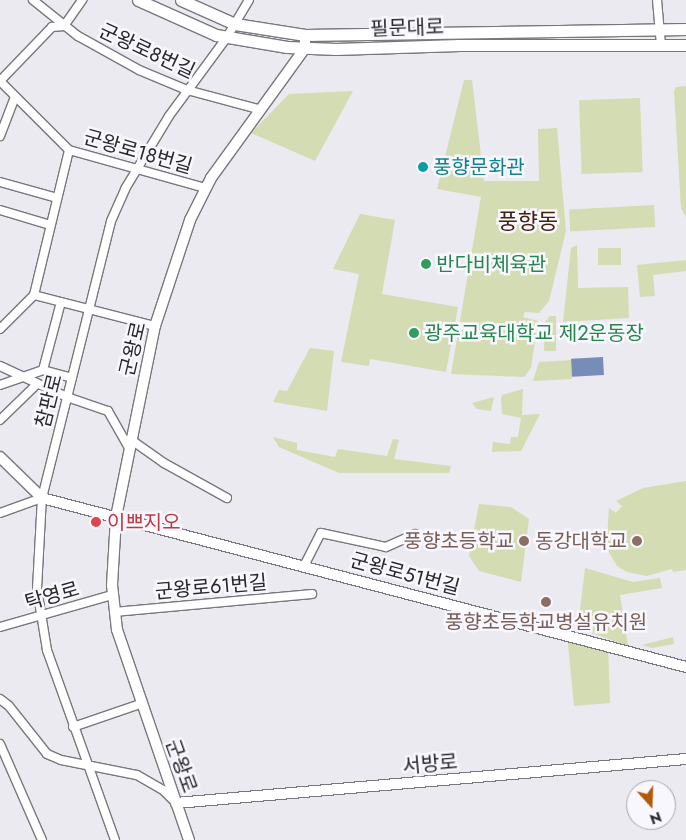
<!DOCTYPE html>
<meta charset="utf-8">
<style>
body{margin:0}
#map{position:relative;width:686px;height:840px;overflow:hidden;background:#ebeaf1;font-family:Jost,"Noto Sans KR",sans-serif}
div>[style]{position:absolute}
.green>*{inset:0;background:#d3dcb2;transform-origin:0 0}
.water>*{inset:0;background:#778cb7;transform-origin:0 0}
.roads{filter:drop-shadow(1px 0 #79777e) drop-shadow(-1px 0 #79777e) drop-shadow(0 1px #79777e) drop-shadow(0 -1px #79777e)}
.street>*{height:8px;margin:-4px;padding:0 4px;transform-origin:4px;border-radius:4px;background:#fff}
.secondary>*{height:10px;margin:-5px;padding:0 5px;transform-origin:5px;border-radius:5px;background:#fff}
.primary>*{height:11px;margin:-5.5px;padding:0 5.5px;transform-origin:5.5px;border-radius:5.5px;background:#fff}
.dots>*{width:14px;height:14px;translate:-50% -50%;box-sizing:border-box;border:2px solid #f9f7fe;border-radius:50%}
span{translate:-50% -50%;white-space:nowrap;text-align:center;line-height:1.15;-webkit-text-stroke:5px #f9f7fe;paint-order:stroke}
.street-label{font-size:20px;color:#28272a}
.culture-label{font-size:20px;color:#0d838f}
.left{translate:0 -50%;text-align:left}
.leisure-label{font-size:20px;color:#27864d}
.health-label{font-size:20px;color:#be3a42}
.education-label{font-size:20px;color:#785e54}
.right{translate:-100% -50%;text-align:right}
.quarter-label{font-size:22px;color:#42210c}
.north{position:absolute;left:626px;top:780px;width:50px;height:50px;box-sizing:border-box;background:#f9f7fe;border:1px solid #a5a4a9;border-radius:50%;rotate:160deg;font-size:14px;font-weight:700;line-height:20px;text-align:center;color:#28272a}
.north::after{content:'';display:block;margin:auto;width:18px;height:22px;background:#b65809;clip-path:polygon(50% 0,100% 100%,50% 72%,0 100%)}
</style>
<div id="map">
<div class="green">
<i style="clip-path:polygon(464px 80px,472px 80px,484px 181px,539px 181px,538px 129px,557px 128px,566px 231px,549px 301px,539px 313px,525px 312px,523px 317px,538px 321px,531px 368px,524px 377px,451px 374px,481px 197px,437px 189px)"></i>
<i style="clip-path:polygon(686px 86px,686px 217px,681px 208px,674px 91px,676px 87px)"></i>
<i style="clip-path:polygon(353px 91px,315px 161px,251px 133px,289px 94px)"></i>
<i style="left:640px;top:98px;width:74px;height:61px;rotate:88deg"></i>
<i style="left:654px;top:205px;width:22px;height:85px;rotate:87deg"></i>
<i style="clip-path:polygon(360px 214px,395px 220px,382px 294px,458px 307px,446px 372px,370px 359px,369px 366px,341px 362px,359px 274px,333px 269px)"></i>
<i style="clip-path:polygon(577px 245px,578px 288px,628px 287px,629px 318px,563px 322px,571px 248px)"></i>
<i style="left:621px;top:248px;width:17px;height:23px;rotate:90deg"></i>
<i style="clip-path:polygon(686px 260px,686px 271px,653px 275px,655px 296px,640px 297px,637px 265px)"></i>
<i style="clip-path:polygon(550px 316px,556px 316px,556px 351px,544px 351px,545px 322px)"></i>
<i style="clip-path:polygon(310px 348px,334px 351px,327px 411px,273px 402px,279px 390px,287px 391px)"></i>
<i style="clip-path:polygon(571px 360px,572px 379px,533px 381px,539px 362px)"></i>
<i style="clip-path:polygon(523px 389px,522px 415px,540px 414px,521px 451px,492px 452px,493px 442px,510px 444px,511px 437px,518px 437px,521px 418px,502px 414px,501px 399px,502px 395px)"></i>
<i style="clip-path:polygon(494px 397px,491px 411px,477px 409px,472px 403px)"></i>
<i style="clip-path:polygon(273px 437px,297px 443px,297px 450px,335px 457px,338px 449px,387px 456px,393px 439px,399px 440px,394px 459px,451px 466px,449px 473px,339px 473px,279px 447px)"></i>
<i style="clip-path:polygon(686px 481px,686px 570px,673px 572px,672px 569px,647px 576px,627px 572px,617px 566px,609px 552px,607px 538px,609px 508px,616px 513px,622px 506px,616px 501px,643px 488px)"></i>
<i style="clip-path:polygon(479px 504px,511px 507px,529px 519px,521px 582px,479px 571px,469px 556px)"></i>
<i style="clip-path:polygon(585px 568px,633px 582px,660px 578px,662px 588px,620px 595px,628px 646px,578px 628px)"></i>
<i style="clip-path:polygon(567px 634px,608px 646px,610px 703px,574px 706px)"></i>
<i style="clip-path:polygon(673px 637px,674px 644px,652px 648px,642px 645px)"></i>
</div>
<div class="water">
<i style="left:603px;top:357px;width:18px;height:32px;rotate:87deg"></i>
</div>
<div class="roads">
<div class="street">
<i style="left:33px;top:0;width:58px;rotate:38.7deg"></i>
<i style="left:78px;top:36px;width:70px;rotate:29.1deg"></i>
<i style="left:139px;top:70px;width:52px;rotate:22.6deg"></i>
<i style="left:187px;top:90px;width:73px;rotate:15deg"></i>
<i style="left:657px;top:0;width:45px;rotate:84.9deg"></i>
<i style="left:0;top:81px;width:98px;rotate:45deg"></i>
<i style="left:69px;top:150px;width:141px;rotate:15.6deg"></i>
<i style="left:0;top:81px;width:75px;rotate:-46.1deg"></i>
<i style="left:52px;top:27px;width:12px;rotate:-5deg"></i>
<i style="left:64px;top:26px;width:32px;rotate:-55deg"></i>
<i style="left:0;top:136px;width:42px;rotate:-69deg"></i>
<i style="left:0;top:182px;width:59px;rotate:15.7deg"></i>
<i style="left:0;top:210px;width:52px;rotate:16.7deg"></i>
<i style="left:34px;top:295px;width:125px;rotate:14.4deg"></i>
<i style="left:0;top:329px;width:48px;rotate:-45deg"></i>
<i style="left:34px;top:295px;width:149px;rotate:-76.4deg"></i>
<i style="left:0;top:366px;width:74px;rotate:24.8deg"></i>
<i style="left:67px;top:397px;width:43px;rotate:18.9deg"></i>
<i style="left:108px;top:411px;width:43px;rotate:60.4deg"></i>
<i style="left:43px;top:370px;width:70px;rotate:-75.2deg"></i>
<i style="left:0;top:385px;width:46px;rotate:-19.2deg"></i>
<i style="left:43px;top:370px;width:30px;rotate:15deg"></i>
<i style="left:0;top:420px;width:52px;rotate:-44.2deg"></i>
<i style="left:130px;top:439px;width:42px;rotate:35.2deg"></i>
<i style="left:164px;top:463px;width:72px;rotate:29.1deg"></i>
<i style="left:0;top:513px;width:45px;rotate:-19.7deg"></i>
<i style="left:304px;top:566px;width:37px;rotate:-63deg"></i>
<i style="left:321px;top:533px;width:66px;rotate:12.2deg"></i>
<i style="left:386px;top:547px;width:32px;rotate:-24deg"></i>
<i style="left:114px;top:612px;width:199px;rotate:-5.2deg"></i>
<i style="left:0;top:627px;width:116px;rotate:-15.9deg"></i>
<i style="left:0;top:699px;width:11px;rotate:38deg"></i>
<i style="left:9px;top:706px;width:61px;rotate:51.6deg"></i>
<i style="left:47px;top:754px;width:15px;rotate:23deg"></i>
<i style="left:61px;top:760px;width:77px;rotate:11.2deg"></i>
<i style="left:137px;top:775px;width:30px;rotate:30deg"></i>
<i style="left:163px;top:790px;width:17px;rotate:45deg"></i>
<i style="left:73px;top:727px;width:71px;rotate:-18.9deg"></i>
<i style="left:0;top:744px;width:105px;rotate:66.4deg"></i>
<i style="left:115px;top:840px;width:202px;rotate:-109.7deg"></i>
<i style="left:47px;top:650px;width:62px;rotate:-99.3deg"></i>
<i style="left:37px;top:589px;width:91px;rotate:-86.9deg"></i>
<i style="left:42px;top:498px;width:285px;rotate:-76deg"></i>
<i style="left:111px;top:221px;width:35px;rotate:-66deg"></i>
<i style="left:125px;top:189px;width:85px;rotate:-58.9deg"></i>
<i style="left:169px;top:116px;width:98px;rotate:-53.7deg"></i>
<i style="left:227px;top:37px;width:43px;rotate:-59.3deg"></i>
</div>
<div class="secondary">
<i style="left:0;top:457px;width:59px;rotate:44.3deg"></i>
<i style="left:42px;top:498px;width:666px;rotate:14.7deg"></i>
<i style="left:176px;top:803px;width:512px;rotate:-4.93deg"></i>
<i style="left:189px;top:840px;width:222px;rotate:-108.9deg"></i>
<i style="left:117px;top:630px;width:45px;rotate:-96.3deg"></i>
<i style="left:112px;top:585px;width:68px;rotate:-86.6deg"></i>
<i style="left:116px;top:517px;width:195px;rotate:-78.5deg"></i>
<i style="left:155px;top:326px;width:112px;rotate:-71.7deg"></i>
<i style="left:190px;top:220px;width:47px;rotate:-63.4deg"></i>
<i style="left:211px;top:178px;width:160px;rotate:-54.1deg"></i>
<i style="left:305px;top:48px;width:7px;rotate:-90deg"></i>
</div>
<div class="primary">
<i style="left:138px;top:0;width:85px;rotate:24.2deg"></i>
<i style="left:216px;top:35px;width:72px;rotate:9.6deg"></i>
<i style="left:287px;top:47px;width:49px;rotate:2.3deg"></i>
<i style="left:336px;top:49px;width:123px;rotate:-1.9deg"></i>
<i style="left:459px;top:45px;width:227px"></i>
<i style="left:181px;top:0;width:59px;rotate:24deg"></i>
<i style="left:235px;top:24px;width:71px;rotate:8.9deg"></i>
<i style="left:305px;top:35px;width:381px;rotate:-0.9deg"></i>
</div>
</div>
<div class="dots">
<i style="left:423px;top:167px;background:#0f9aa8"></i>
<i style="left:426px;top:264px;background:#2e9e5b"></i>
<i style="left:414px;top:333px;background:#2e9e5b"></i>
<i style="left:96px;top:522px;background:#e0444e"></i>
<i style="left:524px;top:541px;background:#8d6e63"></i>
<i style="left:637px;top:541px;background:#8d6e63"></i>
<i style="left:546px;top:602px;background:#8d6e63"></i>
</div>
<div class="street-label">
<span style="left:407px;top:28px;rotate:-2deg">필문대로</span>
<span style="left:147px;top:51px;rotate:25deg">군왕로8번길</span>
<span style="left:138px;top:152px;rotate:16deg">군왕로18번길</span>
<span style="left:133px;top:349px;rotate:-77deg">군왕로</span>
<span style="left:49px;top:401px;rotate:-76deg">참판로</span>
<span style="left:405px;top:574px;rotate:15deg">군왕로51번길</span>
<span style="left:211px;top:587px;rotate:-5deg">군왕로61번길</span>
<span style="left:52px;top:596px;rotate:-16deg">탁영로</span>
<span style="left:430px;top:764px;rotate:-5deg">서방로</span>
<span style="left:181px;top:766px;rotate:70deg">군왕로</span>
</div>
<div class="culture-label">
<span class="left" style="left:433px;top:167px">풍향문화관</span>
</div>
<div class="leisure-label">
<span class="left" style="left:436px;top:264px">반다비체육관</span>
<span class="left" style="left:424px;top:333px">광주교육대학교 제2운동장</span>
</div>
<div class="health-label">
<span class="left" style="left:107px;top:522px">이쁘지오</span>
</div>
<div class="education-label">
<span class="right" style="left:514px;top:541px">풍향초등학교</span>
<span class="right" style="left:627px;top:541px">동강대학교</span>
<span style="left:546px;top:622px">풍향초등학교병설유치원</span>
</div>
<div class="quarter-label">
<span style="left:528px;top:222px">풍향동</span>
</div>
<div class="north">N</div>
</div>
